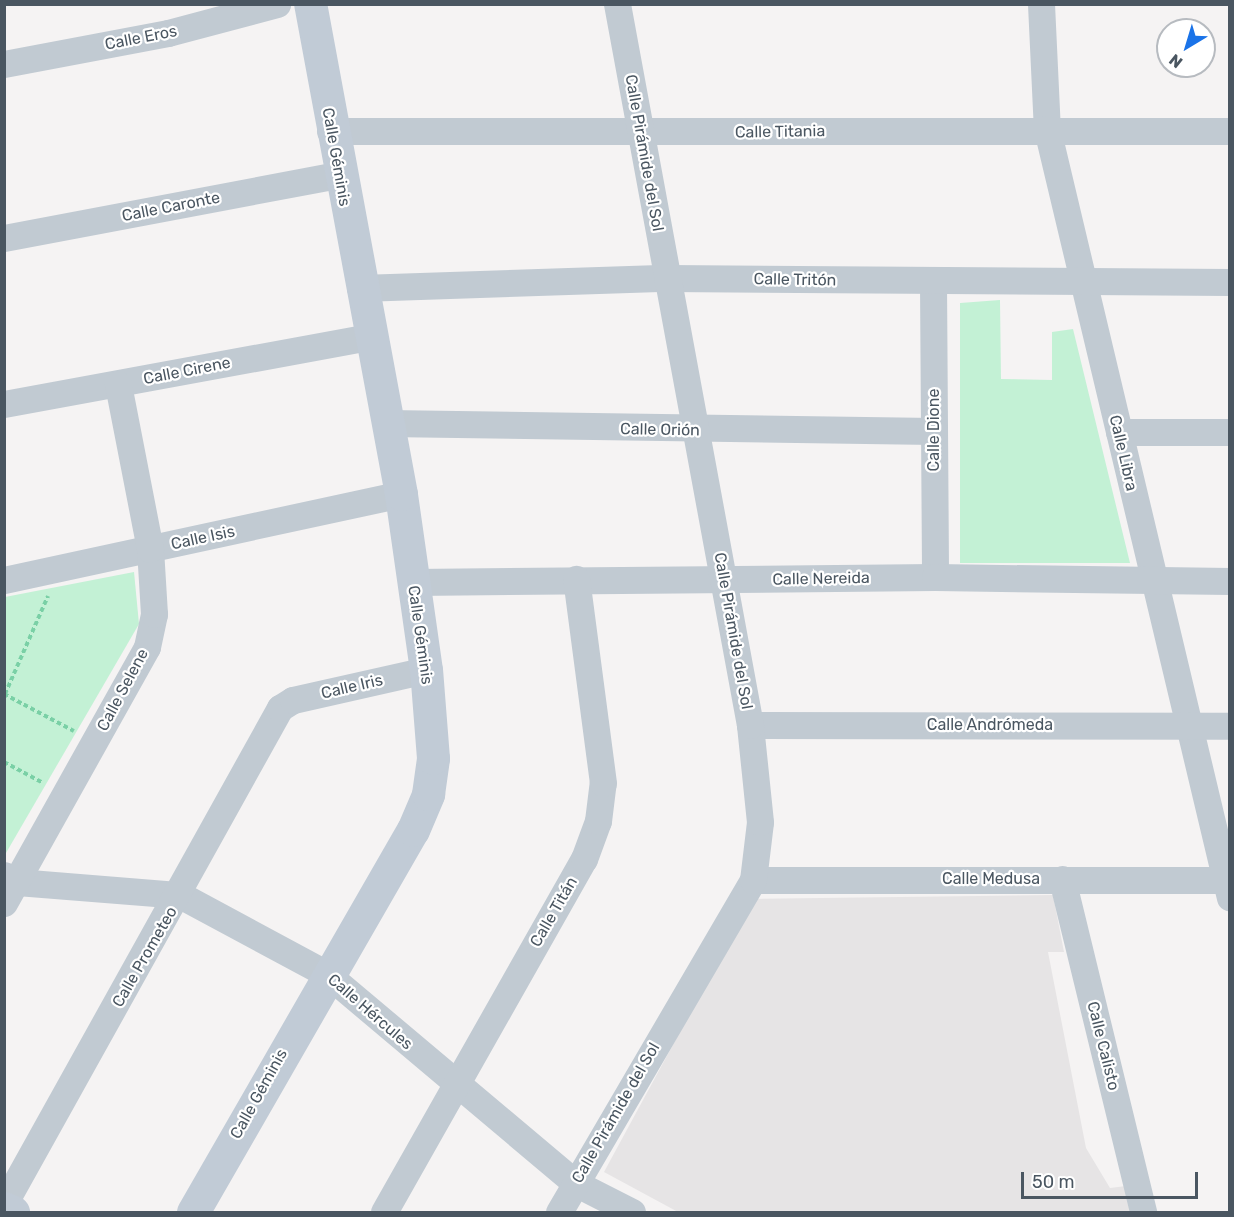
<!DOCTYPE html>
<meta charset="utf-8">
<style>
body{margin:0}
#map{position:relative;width:1234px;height:1217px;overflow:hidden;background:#f5f3f3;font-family:Rubik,sans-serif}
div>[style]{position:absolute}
.education>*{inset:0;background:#e6e4e5}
.green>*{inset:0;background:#c3f1d5}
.path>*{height:4px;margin-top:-2px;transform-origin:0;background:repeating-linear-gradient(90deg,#7ad0a6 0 4.5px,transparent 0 7.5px)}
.street>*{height:27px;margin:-13.5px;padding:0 13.5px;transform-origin:13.5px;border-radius:13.5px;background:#c1cad2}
.secondary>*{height:33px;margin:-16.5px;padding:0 16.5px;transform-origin:16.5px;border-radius:16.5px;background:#c1cbd6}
span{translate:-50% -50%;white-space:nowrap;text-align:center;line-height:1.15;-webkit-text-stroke:4.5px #fff;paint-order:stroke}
.street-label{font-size:16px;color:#4a5661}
.frame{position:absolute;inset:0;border:6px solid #4a5661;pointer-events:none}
.north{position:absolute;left:1156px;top:18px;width:60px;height:60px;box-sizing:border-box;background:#fff;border:2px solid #b7bbc0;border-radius:50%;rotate:218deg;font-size:16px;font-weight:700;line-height:24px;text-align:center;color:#4a5661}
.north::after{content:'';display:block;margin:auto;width:21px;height:27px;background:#1a73e8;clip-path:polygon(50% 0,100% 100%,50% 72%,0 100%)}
.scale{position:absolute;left:1021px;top:1172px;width:177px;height:27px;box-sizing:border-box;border:3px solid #4a5661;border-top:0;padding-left:8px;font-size:18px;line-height:21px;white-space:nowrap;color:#4a5661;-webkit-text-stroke:4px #fff;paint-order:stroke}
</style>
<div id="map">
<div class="education">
<i style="clip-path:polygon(1053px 895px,1064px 952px,1048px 952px,1086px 1148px,1110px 1188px,1126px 1186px,1131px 1212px,678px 1212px,604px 1172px,752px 899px)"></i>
</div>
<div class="green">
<i style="clip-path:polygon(1000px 300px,1001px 379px,1052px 380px,1052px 332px,1073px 329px,1130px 563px,960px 563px,960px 303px)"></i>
<i style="clip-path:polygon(134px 572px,139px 624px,6px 853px,5px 597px)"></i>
</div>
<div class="path">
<i style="left:4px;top:694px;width:79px;rotate:27.9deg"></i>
<i style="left:5px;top:694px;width:107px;rotate:-66.3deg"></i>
<i style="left:4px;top:762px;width:44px;rotate:28.3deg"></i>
</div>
<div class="street">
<i style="left:1041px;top:4px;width:125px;rotate:87.3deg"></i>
<i style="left:1047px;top:129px;width:790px;rotate:76.61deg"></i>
<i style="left:4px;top:64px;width:167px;rotate:-10.7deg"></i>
<i style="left:168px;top:33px;width:113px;rotate:-14.9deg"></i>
<i style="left:330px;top:131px;width:900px"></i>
<i style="left:4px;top:238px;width:340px;rotate:-10.7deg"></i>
<i style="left:933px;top:283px;width:294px;rotate:89.6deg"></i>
<i style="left:360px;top:288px;width:307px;rotate:-1.9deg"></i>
<i style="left:667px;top:278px;width:563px;rotate:0.41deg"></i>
<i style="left:4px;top:404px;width:371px;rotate:-10.4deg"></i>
<i style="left:386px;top:423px;width:548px;rotate:0.84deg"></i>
<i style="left:1119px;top:432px;width:111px"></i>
<i style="left:4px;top:580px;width:406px;rotate:-12.2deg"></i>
<i style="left:413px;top:582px;width:522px;rotate:-0.55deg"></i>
<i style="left:935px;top:577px;width:295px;rotate:0.8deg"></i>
<i style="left:750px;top:725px;width:480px;rotate:0.1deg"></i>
<i style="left:4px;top:875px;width:15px;rotate:28deg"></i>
<i style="left:17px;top:882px;width:164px;rotate:4.6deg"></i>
<i style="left:180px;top:895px;width:167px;rotate:28.3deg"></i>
<i style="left:327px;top:974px;width:324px;rotate:40.1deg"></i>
<i style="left:575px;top:1183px;width:64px;rotate:27deg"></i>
<i style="left:1062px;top:879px;width:343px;rotate:76.3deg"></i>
<i style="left:753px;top:880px;width:477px"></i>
<i style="left:4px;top:903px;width:293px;rotate:-60.8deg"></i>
<i style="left:147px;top:647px;width:34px;rotate:-78deg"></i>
<i style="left:154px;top:614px;width:65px;rotate:-93.5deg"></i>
<i style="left:150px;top:549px;width:168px;rotate:-101deg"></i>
<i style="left:4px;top:1204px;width:568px;rotate:-60.91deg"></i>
<i style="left:280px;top:708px;width:15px;rotate:-32deg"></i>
<i style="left:293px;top:700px;width:136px;rotate:-12.7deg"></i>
<i style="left:384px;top:1212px;width:406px;rotate:-60.5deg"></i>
<i style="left:584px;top:859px;width:40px;rotate:-69.8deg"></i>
<i style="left:598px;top:821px;width:38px;rotate:-83deg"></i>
<i style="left:603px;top:783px;width:206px;rotate:-97.5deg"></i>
<i style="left:559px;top:1212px;width:385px;rotate:-59.7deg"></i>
<i style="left:753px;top:880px;width:58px;rotate:-83.1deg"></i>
<i style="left:760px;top:822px;width:98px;rotate:-95.9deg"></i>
<i style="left:750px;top:725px;width:733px;rotate:-100.45deg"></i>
</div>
<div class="secondary">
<i style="left:4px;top:1208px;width:10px;rotate:24deg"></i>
<i style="left:193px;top:1212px;width:441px;rotate:-60.1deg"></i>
<i style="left:413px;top:830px;width:39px;rotate:-67deg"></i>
<i style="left:428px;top:794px;width:36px;rotate:-82deg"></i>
<i style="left:433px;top:758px;width:88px;rotate:-94.5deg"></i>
<i style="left:426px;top:670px;width:178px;rotate:-98.1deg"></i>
<i style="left:401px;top:494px;width:498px;rotate:-100.5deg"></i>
</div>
<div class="street-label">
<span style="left:141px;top:38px;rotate:-11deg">Calle Eros</span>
<span style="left:780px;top:132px;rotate:-1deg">Calle Titania</span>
<span style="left:644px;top:153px;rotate:80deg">Calle Pirámide del Sol</span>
<span style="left:336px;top:157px;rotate:80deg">Calle Géminis</span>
<span style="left:171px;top:207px;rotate:-11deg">Calle Caronte</span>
<span style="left:795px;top:280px;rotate:1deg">Calle Tritón</span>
<span style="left:187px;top:371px;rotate:-11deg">Calle Cirene</span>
<span style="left:660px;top:430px;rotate:1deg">Calle Orión</span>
<span style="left:934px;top:430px;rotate:-90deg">Calle Dione</span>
<span style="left:1123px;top:453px;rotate:77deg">Calle Libra</span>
<span style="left:203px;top:538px;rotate:-12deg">Calle Isis</span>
<span style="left:821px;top:579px;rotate:-1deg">Calle Nereida</span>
<span style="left:733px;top:631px;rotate:80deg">Calle Pirámide del Sol</span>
<span style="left:420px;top:635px;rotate:82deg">Calle Géminis</span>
<span style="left:352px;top:687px;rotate:-13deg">Calle Iris</span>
<span style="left:123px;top:690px;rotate:-62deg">Calle Selene</span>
<span style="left:990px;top:725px">Calle Andrómeda</span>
<span style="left:991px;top:879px">Calle Medusa</span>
<span style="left:554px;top:912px;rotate:-60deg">Calle Titán</span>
<span style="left:145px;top:957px;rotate:-60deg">Calle Prometeo</span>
<span style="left:370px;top:1012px;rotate:41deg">Calle Hércules</span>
<span style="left:1103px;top:1046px;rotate:76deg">Calle Calisto</span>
<span style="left:259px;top:1094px;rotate:-61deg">Calle Géminis</span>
<span style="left:616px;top:1113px;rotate:-60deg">Calle Pirámide del Sol</span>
</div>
<div class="frame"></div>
<div class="north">N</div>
<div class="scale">50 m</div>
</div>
